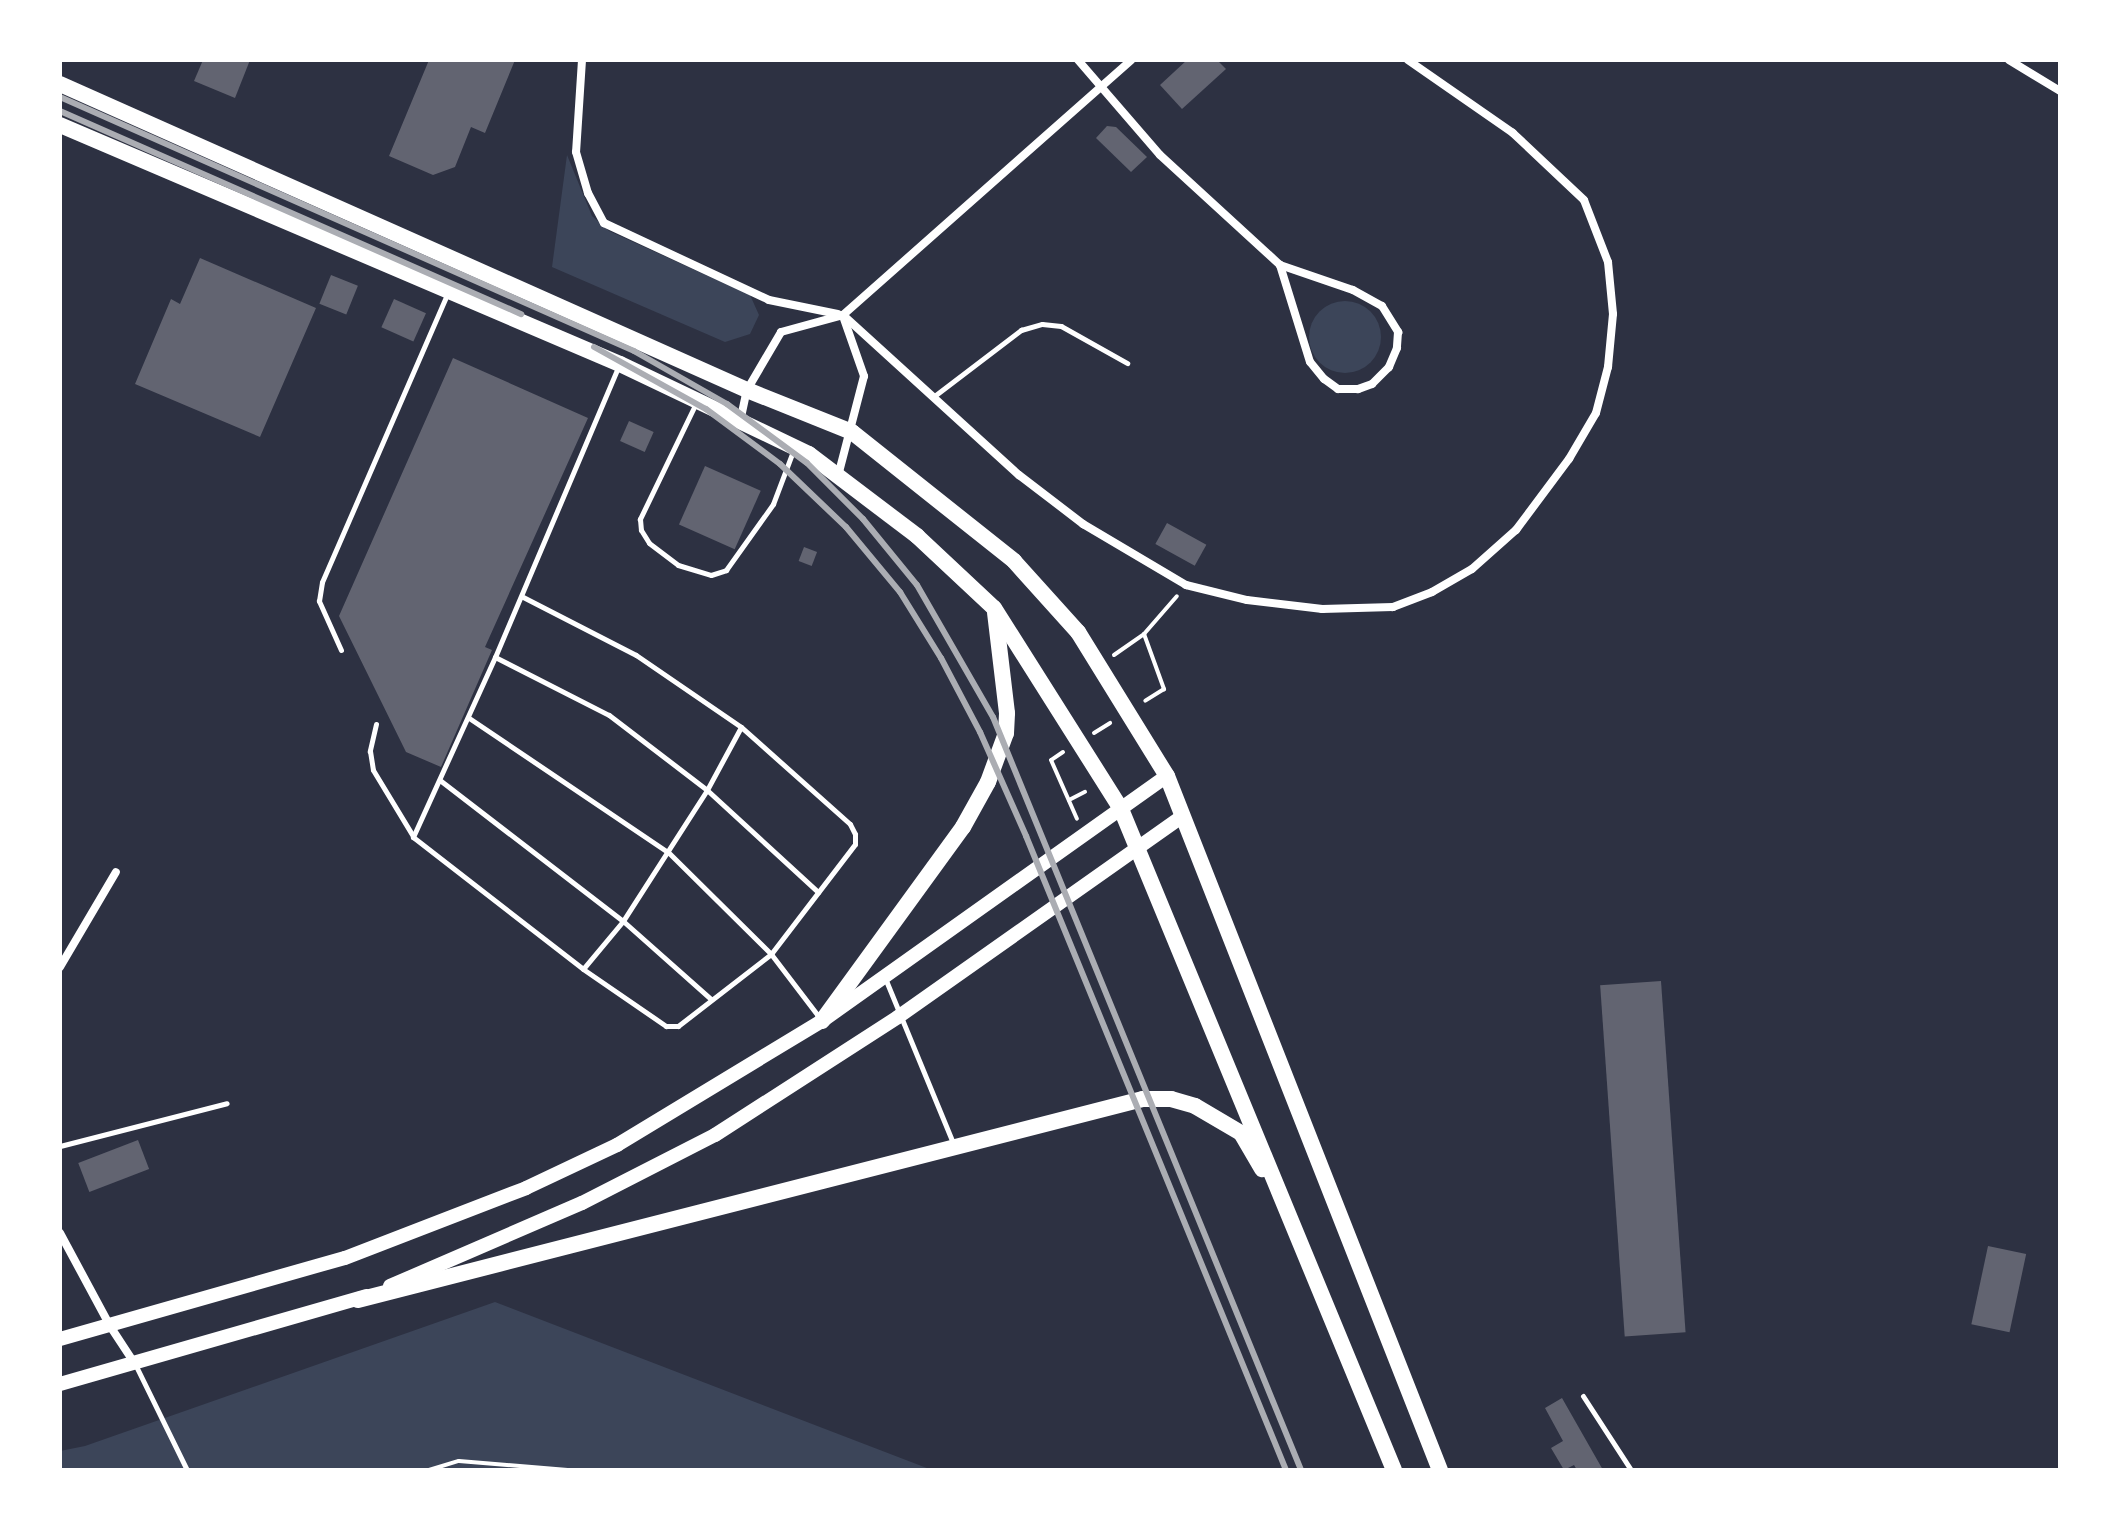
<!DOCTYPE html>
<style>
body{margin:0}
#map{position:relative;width:2120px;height:1530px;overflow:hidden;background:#2d3142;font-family:"PT Sans",sans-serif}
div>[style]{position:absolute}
.green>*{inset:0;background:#3c4559}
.round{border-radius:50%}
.building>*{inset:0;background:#626471;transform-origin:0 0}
.path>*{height:4px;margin:-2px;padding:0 2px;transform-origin:2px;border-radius:2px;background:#fff}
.service>*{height:5px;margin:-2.5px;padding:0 2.5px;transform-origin:2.5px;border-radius:2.5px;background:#fff}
.minor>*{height:8px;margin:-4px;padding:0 4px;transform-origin:4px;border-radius:4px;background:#fff}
.tertiary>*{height:14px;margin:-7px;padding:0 7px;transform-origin:7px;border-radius:7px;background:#fff}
.primary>*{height:16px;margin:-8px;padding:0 8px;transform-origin:8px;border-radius:8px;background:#fff}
.rail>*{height:6px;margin:-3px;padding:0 3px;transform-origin:3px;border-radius:3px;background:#abadb3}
span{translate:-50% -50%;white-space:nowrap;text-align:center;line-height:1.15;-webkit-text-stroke:8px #fff;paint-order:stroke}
.frame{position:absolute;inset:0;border:62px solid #fff;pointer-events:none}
</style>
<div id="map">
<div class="green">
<i style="clip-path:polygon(567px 155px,592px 216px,609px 231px,750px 295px,759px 315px,750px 334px,725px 342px,552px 267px)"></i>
<i class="round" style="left:1309px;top:301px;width:72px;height:72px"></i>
<i style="clip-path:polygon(495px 1302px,932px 1470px,60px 1470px,60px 1451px,85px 1446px)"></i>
</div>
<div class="building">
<i style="clip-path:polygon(203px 60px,250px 60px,235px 98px,194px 81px)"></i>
<i style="clip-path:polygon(429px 60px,515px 60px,485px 133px,471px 127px,455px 167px,433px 175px,389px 156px)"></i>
<i style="clip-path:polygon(1187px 60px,1217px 60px,1226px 69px,1182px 109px,1160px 85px)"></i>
<i style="clip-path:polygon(1107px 126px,1116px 127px,1147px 157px,1131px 172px,1096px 138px)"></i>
<i style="clip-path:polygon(200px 258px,316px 308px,260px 437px,135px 384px,171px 299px,180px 304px)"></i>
<i style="left:331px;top:275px;width:29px;height:31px;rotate:22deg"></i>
<i style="left:394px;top:299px;width:35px;height:31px;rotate:24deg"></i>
<i style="clip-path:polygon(453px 358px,588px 418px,485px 647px,492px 650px,441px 767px,406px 752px,339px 616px)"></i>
<i style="left:629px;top:421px;width:27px;height:22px;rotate:24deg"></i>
<i style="left:705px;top:466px;width:61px;height:64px;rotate:24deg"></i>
<i style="left:1167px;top:523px;width:45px;height:24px;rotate:29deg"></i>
<i style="left:804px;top:547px;width:14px;height:15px;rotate:21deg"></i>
<i style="left:1661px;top:981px;width:352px;height:61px;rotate:86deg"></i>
<i style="left:138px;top:1140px;width:31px;height:64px;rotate:69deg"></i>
<i style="left:1988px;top:1246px;width:39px;height:80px;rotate:12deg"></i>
<i style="clip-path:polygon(1562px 1398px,1603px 1470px,1577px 1470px,1574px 1465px,1564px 1470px,1551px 1448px,1563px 1441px,1545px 1408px)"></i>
</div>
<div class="path">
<i style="left:1144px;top:634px;width:59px;rotate:70deg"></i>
<i style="left:1164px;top:689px;width:22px;rotate:148deg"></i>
<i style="left:1114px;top:655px;width:37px;rotate:-35deg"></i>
<i style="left:1144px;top:634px;width:50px;rotate:-49deg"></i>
<i style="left:1094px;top:733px;width:19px;rotate:-32deg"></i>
<i style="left:1063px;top:752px;width:14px;rotate:146deg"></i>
<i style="left:1051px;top:760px;width:64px;rotate:66.2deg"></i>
<i style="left:1069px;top:800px;width:18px;rotate:-27deg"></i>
<i style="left:429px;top:1470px;width:31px;rotate:-17deg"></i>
<i style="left:459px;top:1461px;width:109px;rotate:4.7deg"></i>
</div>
<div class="service">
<i style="left:619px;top:365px;width:317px;rotate:113deg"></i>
<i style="left:495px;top:657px;width:128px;rotate:27deg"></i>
<i style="left:609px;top:715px;width:123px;rotate:37.4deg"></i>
<i style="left:707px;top:790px;width:151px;rotate:42.6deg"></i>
<i style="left:933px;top:397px;width:111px;rotate:-37.3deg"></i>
<i style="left:1021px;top:330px;width:22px;rotate:-16deg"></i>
<i style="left:1042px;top:324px;width:19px;rotate:6deg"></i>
<i style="left:1061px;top:326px;width:76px;rotate:29.3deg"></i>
<i style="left:695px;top:405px;width:127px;rotate:115.8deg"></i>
<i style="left:640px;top:519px;width:11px;rotate:85deg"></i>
<i style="left:641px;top:530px;width:15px;rotate:58deg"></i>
<i style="left:649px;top:543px;width:36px;rotate:37deg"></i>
<i style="left:678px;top:565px;width:34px;rotate:17deg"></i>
<i style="left:711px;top:575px;width:16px;rotate:-18deg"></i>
<i style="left:726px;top:570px;width:81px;rotate:-54.5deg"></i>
<i style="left:773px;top:504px;width:57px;rotate:-69.3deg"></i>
<i style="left:523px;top:597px;width:127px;rotate:27.2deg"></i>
<i style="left:636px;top:655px;width:127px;rotate:34.4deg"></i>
<i style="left:741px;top:727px;width:72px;rotate:118.4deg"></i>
<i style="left:707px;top:790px;width:156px;rotate:122.7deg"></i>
<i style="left:623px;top:921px;width:118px;rotate:41.6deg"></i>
<i style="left:341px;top:650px;width:54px;rotate:-114.2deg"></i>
<i style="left:319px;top:601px;width:19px;rotate:-81deg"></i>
<i style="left:322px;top:582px;width:314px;rotate:-66.5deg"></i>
<i style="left:495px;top:657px;width:198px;rotate:114.5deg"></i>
<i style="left:413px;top:837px;width:215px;rotate:37.8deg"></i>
<i style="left:583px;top:969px;width:101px;rotate:34.5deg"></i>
<i style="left:666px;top:1026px;width:12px"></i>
<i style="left:678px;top:1026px;width:118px;rotate:-37.7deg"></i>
<i style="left:771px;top:954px;width:79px;rotate:52.7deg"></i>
<i style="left:469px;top:718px;width:240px;rotate:34deg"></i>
<i style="left:668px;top:852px;width:145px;rotate:44.7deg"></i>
<i style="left:771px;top:954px;width:138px;rotate:-52.6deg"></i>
<i style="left:855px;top:844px;width:10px;rotate:-90deg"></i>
<i style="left:855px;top:834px;width:11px;rotate:-117deg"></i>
<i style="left:850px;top:824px;width:146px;rotate:-138.3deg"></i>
<i style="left:376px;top:724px;width:28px;rotate:103deg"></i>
<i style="left:370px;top:751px;width:19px;rotate:81deg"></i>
<i style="left:373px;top:770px;width:77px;rotate:58.8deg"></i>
<i style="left:441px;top:781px;width:230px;rotate:37.6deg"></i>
<i style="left:623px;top:921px;width:62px;rotate:129.8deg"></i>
<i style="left:885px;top:978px;width:178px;rotate:67.6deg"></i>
<i style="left:60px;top:1146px;width:172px;rotate:-14.4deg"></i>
<i style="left:135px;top:1364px;width:118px;rotate:63.9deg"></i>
<i style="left:1583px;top:1396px;width:88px;rotate:57deg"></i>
</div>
<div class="minor">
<i style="left:582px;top:60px;width:92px;rotate:93.7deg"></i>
<i style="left:576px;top:152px;width:43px;rotate:73.7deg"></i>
<i style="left:588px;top:193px;width:34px;rotate:62deg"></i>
<i style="left:604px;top:223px;width:182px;rotate:25deg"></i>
<i style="left:769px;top:300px;width:70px;rotate:11.5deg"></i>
<i style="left:1078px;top:60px;width:125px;rotate:49.2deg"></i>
<i style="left:1160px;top:155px;width:163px;rotate:42.5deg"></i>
<i style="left:1280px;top:265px;width:77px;rotate:18.9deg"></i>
<i style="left:1353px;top:290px;width:33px;rotate:29deg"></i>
<i style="left:1382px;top:306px;width:31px;rotate:58deg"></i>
<i style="left:1398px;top:332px;width:16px;rotate:94deg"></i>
<i style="left:1397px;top:348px;width:21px;rotate:113deg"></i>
<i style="left:1389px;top:367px;width:24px;rotate:135deg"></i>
<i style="left:1372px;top:384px;width:15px;rotate:160deg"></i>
<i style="left:1358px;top:389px;width:20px;rotate:180deg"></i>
<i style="left:1338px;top:389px;width:17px;rotate:-144deg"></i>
<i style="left:1324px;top:379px;width:22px;rotate:-129deg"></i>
<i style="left:1310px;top:362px;width:102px;rotate:-107.2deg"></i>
<i style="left:2009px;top:60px;width:60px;rotate:31.3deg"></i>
<i style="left:843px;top:315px;width:238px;rotate:42.3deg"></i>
<i style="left:1019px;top:475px;width:81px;rotate:37.4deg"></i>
<i style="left:1083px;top:524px;width:120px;rotate:30.6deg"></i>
<i style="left:1186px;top:585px;width:63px;rotate:13.8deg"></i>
<i style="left:1247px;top:600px;width:76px;rotate:6.8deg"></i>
<i style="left:1322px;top:609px;width:71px;rotate:-1.6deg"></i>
<i style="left:1393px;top:607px;width:42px;rotate:-21deg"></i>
<i style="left:1432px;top:592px;width:46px;rotate:-29.9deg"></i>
<i style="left:1472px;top:569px;width:59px;rotate:-41.6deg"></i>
<i style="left:1516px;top:530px;width:89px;rotate:-53.3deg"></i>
<i style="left:1569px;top:459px;width:53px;rotate:-59.6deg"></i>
<i style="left:1596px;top:413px;width:48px;rotate:-75.4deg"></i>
<i style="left:1608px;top:367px;width:53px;rotate:-84.6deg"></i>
<i style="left:1613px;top:314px;width:52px;rotate:-95.5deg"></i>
<i style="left:1608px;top:262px;width:66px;rotate:-111.2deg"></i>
<i style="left:1584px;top:200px;width:98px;rotate:-136.7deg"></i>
<i style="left:1513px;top:133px;width:128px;rotate:-145.2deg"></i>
<i style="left:740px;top:422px;width:33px;rotate:-78deg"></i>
<i style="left:747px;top:390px;width:67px;rotate:-59.6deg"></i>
<i style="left:781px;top:332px;width:64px;rotate:-15.3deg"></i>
<i style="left:843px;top:315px;width:385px;rotate:-41.5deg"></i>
<i style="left:838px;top:476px;width:103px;rotate:-75.4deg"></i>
<i style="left:864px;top:376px;width:64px;rotate:-109.3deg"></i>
<i style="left:60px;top:967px;width:110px;rotate:-59.5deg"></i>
<i style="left:60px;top:1233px;width:106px;rotate:61.7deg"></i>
<i style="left:110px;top:1326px;width:45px;rotate:56.7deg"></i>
</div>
<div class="tertiary">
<i style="left:390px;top:1286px;width:209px;rotate:-23.4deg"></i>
<i style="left:582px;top:1203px;width:149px;rotate:-27.1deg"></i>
<i style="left:715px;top:1135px;width:218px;rotate:-32.8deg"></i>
<i style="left:898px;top:1017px;width:349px;rotate:-35.2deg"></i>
<i style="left:60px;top:1339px;width:296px;rotate:-15.9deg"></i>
<i style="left:345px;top:1258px;width:194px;rotate:-21.1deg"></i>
<i style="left:526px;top:1188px;width:101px;rotate:-25.3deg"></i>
<i style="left:617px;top:1145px;width:240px;rotate:-31.2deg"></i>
<i style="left:822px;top:1021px;width:423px;rotate:-35.4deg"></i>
<i style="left:60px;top:1384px;width:319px;rotate:-16deg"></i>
</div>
<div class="primary">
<i style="left:60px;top:84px;width:752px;rotate:24.01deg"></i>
<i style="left:747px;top:390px;width:113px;rotate:21.8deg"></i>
<i style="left:852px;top:432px;width:207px;rotate:38.5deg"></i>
<i style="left:1014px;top:561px;width:96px;rotate:48deg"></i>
<i style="left:1078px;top:632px;width:169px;rotate:58.3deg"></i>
<i style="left:1167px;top:776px;width:746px;rotate:68.53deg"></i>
<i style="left:60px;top:125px;width:609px;rotate:23.11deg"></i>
<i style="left:620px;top:364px;width:209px;rotate:25.5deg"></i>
<i style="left:809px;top:454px;width:136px;rotate:37.2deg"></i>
<i style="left:917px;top:536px;width:105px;rotate:43.1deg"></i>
<i style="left:994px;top:608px;width:238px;rotate:57.7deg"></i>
<i style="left:1121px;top:809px;width:715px;rotate:67.56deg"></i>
<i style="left:822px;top:1021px;width:240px;rotate:-54deg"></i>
<i style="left:963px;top:827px;width:51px;rotate:-60.9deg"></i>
<i style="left:988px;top:782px;width:52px;rotate:-69.8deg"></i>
<i style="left:1006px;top:733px;width:20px;rotate:-87deg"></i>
<i style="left:1007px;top:713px;width:101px;rotate:-96.8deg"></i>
<i style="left:358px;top:1300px;width:810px;rotate:-14.36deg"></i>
<i style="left:1143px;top:1099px;width:28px"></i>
<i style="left:1171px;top:1099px;width:25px;rotate:16deg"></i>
<i style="left:1195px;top:1106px;width:53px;rotate:30.4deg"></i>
<i style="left:1241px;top:1133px;width:42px;rotate:59.7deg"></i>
</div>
<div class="rail">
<i style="left:60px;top:97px;width:628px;rotate:23.87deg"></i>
<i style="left:634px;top:351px;width:107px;rotate:29.7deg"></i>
<i style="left:727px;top:404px;width:99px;rotate:36.4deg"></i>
<i style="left:807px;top:463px;width:79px;rotate:45deg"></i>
<i style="left:863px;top:519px;width:85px;rotate:50.7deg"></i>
<i style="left:917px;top:585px;width:152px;rotate:60.1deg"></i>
<i style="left:993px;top:717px;width:814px;rotate:67.75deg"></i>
<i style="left:60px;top:111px;width:504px;rotate:23.77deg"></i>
<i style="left:594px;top:347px;width:128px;rotate:29deg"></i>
<i style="left:706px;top:409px;width:92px;rotate:36.6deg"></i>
<i style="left:780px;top:464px;width:91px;rotate:43.7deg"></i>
<i style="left:846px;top:527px;width:85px;rotate:50.3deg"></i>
<i style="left:900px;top:592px;width:78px;rotate:58.2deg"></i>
<i style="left:941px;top:658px;width:84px;rotate:62.2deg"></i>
<i style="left:980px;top:732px;width:114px;rotate:66.1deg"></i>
<i style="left:1026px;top:836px;width:685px;rotate:67.7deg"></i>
</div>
<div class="frame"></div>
</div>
